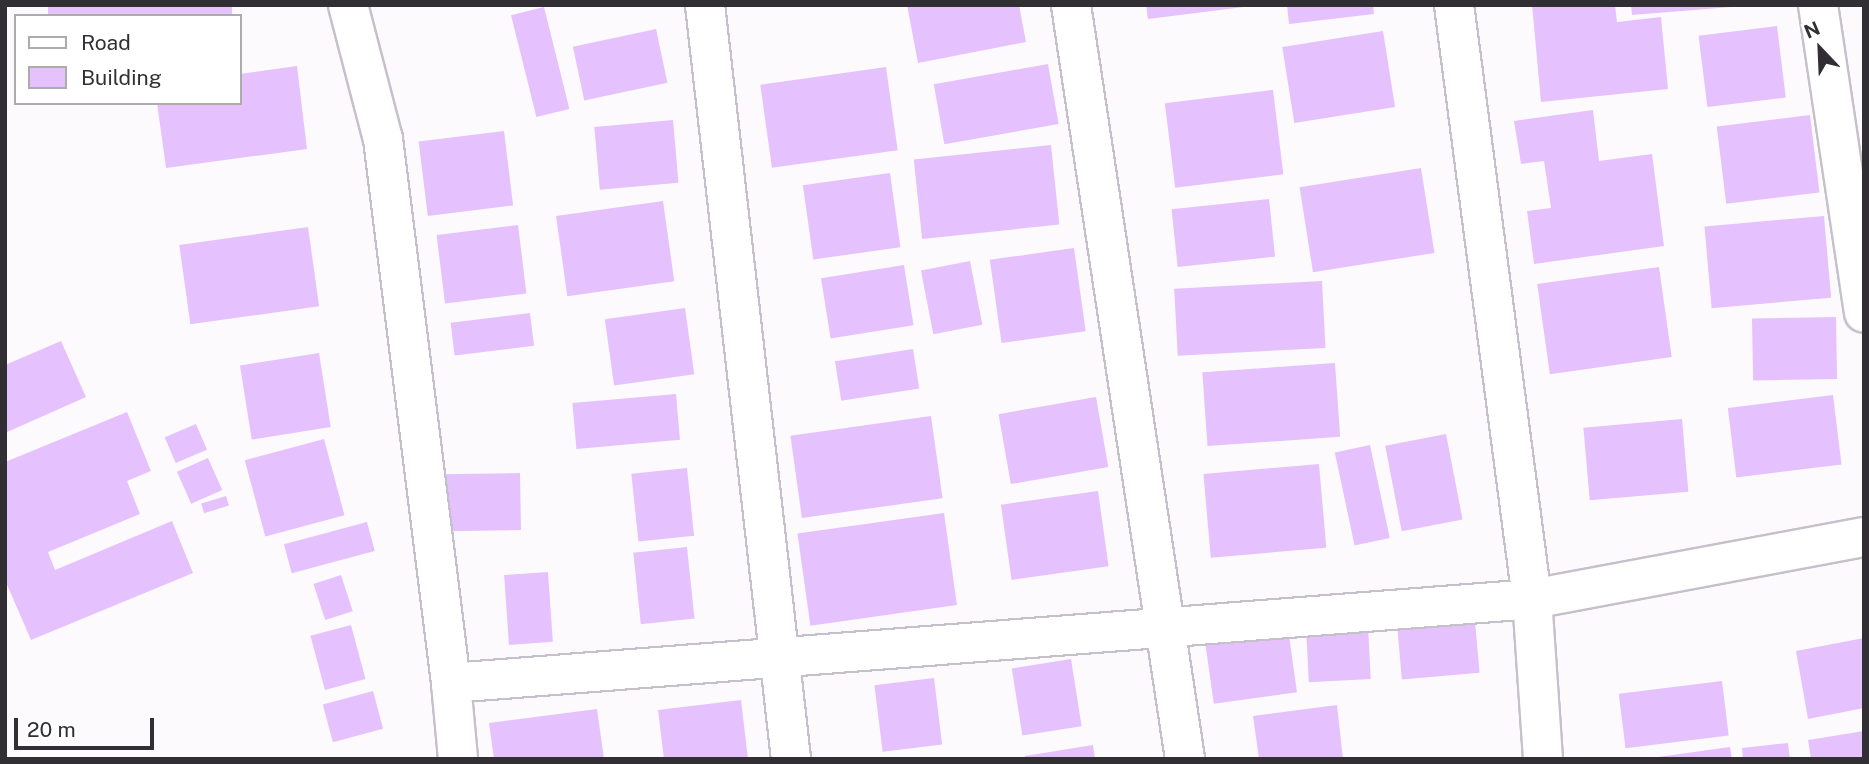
<!DOCTYPE html>
<style>
body{margin:0}
#map{position:relative;width:1869px;height:764px;overflow:hidden;background:#fdfafe;font-family:"Public Sans",sans-serif}
div>[style]{position:absolute}
.building>*{inset:0;background:#e5c2fd;transform-origin:0 0}
.roads{filter:drop-shadow(2px 0 #c6c0ca) drop-shadow(-2px 0 #c6c0ca) drop-shadow(0 2px #c6c0ca) drop-shadow(0 -2px #c6c0ca)}
.minor>*{height:38px;margin:-19px;padding:0 19px;transform-origin:19px;border-radius:19px;background:#fff}
span{translate:-50% -50%;white-space:nowrap;text-align:center;line-height:1.15;-webkit-text-stroke:6px #fff;paint-order:stroke}
.frame{position:absolute;inset:0;border:7px solid #312f33;pointer-events:none}
.legend{position:absolute;left:14px;top:14px;width:228px;height:91px;box-sizing:border-box;background:#fff;border:2px solid #adacad;margin:0;padding:9px 12px;list-style:none;font-size:21px;color:#312f33}
.legend li{display:flex;align-items:center;gap:14px;height:35px}
.legend b{width:35px;border:2px solid #adacad}
.north{position:absolute;left:1785px;top:14px;width:70px;height:70px;-webkit-text-stroke:5px #fff;paint-order:stroke;rotate:337deg;font-size:19px;font-weight:700;line-height:28px;text-align:center;color:#312f33}
.north::after{content:'';display:block;margin:auto;width:24px;height:32px;background:#312f33;clip-path:polygon(50% 0,100% 100%,50% 72%,0 100%)}
.scale{position:absolute;left:14px;top:718px;width:140px;height:32px;box-sizing:border-box;border:4px solid #312f33;border-top:0;padding-left:9px;font-size:21px;line-height:24px;white-space:nowrap;color:#312f33;-webkit-text-stroke:5px #fff;paint-order:stroke}
</style>
<div id="map">
<div class="building">
<i style="left:48px;top:5px;width:184px;height:11px"></i>
<i style="clip-path:polygon(907px 5px,1019px 5px,1026px 42px,918px 63px)"></i>
<i style="clip-path:polygon(1146px 5px,1244px 5px,1244px 7px,1148px 19px)"></i>
<i style="clip-path:polygon(1287px 5px,1373px 5px,1374px 14px,1289px 24px)"></i>
<i style="clip-path:polygon(1532px 5px,1615px 5px,1617px 22px,1661px 17px,1668px 89px,1541px 102px)"></i>
<i style="clip-path:polygon(1631px 5px,1731px 5px,1731px 7px,1632px 15px)"></i>
<i style="left:544px;top:7px;width:105px;height:34px;rotate:76deg"></i>
<i style="left:1777px;top:26px;width:72px;height:79px;rotate:83deg"></i>
<i style="left:656px;top:29px;width:55px;height:85px;rotate:78deg"></i>
<i style="left:1383px;top:31px;width:77px;height:102px;rotate:81deg"></i>
<i style="left:1048px;top:64px;width:61px;height:116px;rotate:80deg"></i>
<i style="clip-path:polygon(297px 66px,307px 149px,166px 168px,157px 103px,240px 103px,240px 74px)"></i>
<i style="left:886px;top:67px;width:84px;height:127px;rotate:82deg"></i>
<i style="left:1273px;top:90px;width:85px;height:109px;rotate:83deg"></i>
<i style="clip-path:polygon(1593px 110px,1599px 161px,1652px 154px,1664px 246px,1534px 264px,1527px 211px,1551px 208px,1544px 161px,1521px 164px,1514px 121px)"></i>
<i style="left:1810px;top:115px;width:78px;height:94px;rotate:83deg"></i>
<i style="left:673px;top:120px;width:63px;height:79px;rotate:85deg"></i>
<i style="left:504px;top:131px;width:75px;height:86px;rotate:83deg"></i>
<i style="left:1051px;top:145px;width:80px;height:138px;rotate:84deg"></i>
<i style="left:1421px;top:168px;width:86px;height:123px;rotate:81deg"></i>
<i style="left:890px;top:173px;width:75px;height:88px;rotate:82deg"></i>
<i style="left:1269px;top:199px;width:58px;height:98px;rotate:84deg"></i>
<i style="left:663px;top:201px;width:81px;height:108px;rotate:82deg"></i>
<i style="left:1824px;top:216px;width:82px;height:120px;rotate:85deg"></i>
<i style="left:518px;top:225px;width:69px;height:82px;rotate:83deg"></i>
<i style="left:308px;top:227px;width:80px;height:130px;rotate:82deg"></i>
<i style="left:1074px;top:248px;width:84px;height:85px;rotate:82deg"></i>
<i style="left:970px;top:261px;width:65px;height:50px;rotate:79deg"></i>
<i style="left:904px;top:265px;width:61px;height:84px;rotate:81deg"></i>
<i style="left:1659px;top:267px;width:91px;height:123px;rotate:82deg"></i>
<i style="left:1322px;top:281px;width:67px;height:148px;rotate:87deg"></i>
<i style="left:685px;top:308px;width:67px;height:81px;rotate:82deg"></i>
<i style="left:530px;top:313px;width:33px;height:80px;rotate:83deg"></i>
<i style="left:1836px;top:317px;width:62px;height:84px;rotate:89deg"></i>
<i style="clip-path:polygon(61px 341px,86px 397px,5px 433px,5px 365px)"></i>
<i style="left:913px;top:349px;width:40px;height:79px;rotate:81deg"></i>
<i style="left:319px;top:353px;width:75px;height:80px;rotate:81deg"></i>
<i style="left:1335px;top:363px;width:74px;height:133px;rotate:86deg"></i>
<i style="left:676px;top:394px;width:46px;height:104px;rotate:85deg"></i>
<i style="left:1833px;top:395px;width:70px;height:106px;rotate:83deg"></i>
<i style="left:1096px;top:397px;width:71px;height:99px;rotate:80deg"></i>
<i style="clip-path:polygon(127px 412px,151px 471px,127px 481px,140px 514px,48px 552px,55px 570px,172px 521px,193px 573px,31px 640px,5px 580px,5px 462px)"></i>
<i style="left:931px;top:416px;width:83px;height:142px;rotate:82deg"></i>
<i style="left:1682px;top:419px;width:73px;height:99px;rotate:85deg"></i>
<i style="left:196px;top:424px;width:28px;height:34px;rotate:67deg"></i>
<i style="left:1446px;top:434px;width:87px;height:62px;rotate:79deg"></i>
<i style="left:324px;top:439px;width:79px;height:82px;rotate:75deg"></i>
<i style="left:1370px;top:445px;width:95px;height:36px;rotate:78deg"></i>
<i style="left:208px;top:458px;width:35px;height:34px;rotate:66deg"></i>
<i style="left:1319px;top:464px;width:84px;height:116px;rotate:85deg"></i>
<i style="left:687px;top:468px;width:68px;height:56px;rotate:84deg"></i>
<i style="left:520px;top:473px;width:57px;height:77px;rotate:89deg"></i>
<i style="left:1098px;top:491px;width:76px;height:98px;rotate:82deg"></i>
<i style="left:226px;top:496px;width:10px;height:26px;rotate:73deg"></i>
<i style="left:944px;top:513px;width:93px;height:148px;rotate:82deg"></i>
<i style="left:367px;top:522px;width:30px;height:86px;rotate:75deg"></i>
<i style="left:687px;top:547px;width:72px;height:54px;rotate:84deg"></i>
<i style="left:548px;top:572px;width:70px;height:44px;rotate:86deg"></i>
<i style="left:341px;top:575px;width:38px;height:29px;rotate:72deg"></i>
<i style="left:1473px;top:598px;width:75px;height:78px;rotate:85deg"></i>
<i style="left:1285px;top:607px;width:86px;height:84px;rotate:82deg"></i>
<i style="left:1367px;top:607px;width:72px;height:62px;rotate:87deg"></i>
<i style="left:351px;top:625px;width:56px;height:42px;rotate:75deg"></i>
<i style="clip-path:polygon(1864px 638px,1864px 708px,1808px 719px,1796px 651px)"></i>
<i style="left:1071px;top:659px;width:68px;height:60px;rotate:81deg"></i>
<i style="left:934px;top:678px;width:67px;height:60px;rotate:83deg"></i>
<i style="left:1722px;top:681px;width:55px;height:104px;rotate:83deg"></i>
<i style="left:373px;top:691px;width:39px;height:52px;rotate:75deg"></i>
<i style="clip-path:polygon(741px 700px,748px 759px,664px 759px,658px 710px)"></i>
<i style="clip-path:polygon(1337px 705px,1343px 759px,1259px 759px,1253px 716px)"></i>
<i style="clip-path:polygon(597px 709px,604px 759px,494px 759px,489px 723px)"></i>
<i style="clip-path:polygon(1864px 731px,1864px 759px,1811px 759px,1808px 740px)"></i>
<i style="clip-path:polygon(1788px 743px,1790px 759px,1743px 759px,1742px 748px)"></i>
<i style="clip-path:polygon(1093px 745px,1095px 759px,1025px 759px,1025px 756px)"></i>
<i style="clip-path:polygon(1730px 747px,1732px 759px,1658px 759px,1658px 757px)"></i>
</div>
<div class="roads">
<div class="minor">
<i style="left:348px;top:5px;width:138px;rotate:75.4deg"></i>
<i style="left:383px;top:139px;width:548px;rotate:82.87deg"></i>
<i style="left:451px;top:683px;width:1084px;rotate:-4.44deg"></i>
<i style="left:1532px;top:599px;width:599px;rotate:-97.48deg"></i>
<i style="left:705px;top:5px;width:759px;rotate:83.49deg"></i>
<i style="left:1071px;top:5px;width:763px;rotate:81.4deg"></i>
<i style="left:1818px;top:5px;width:311px;rotate:81.5deg"></i>
<i style="left:451px;top:683px;width:76px;rotate:84.7deg"></i>
<i style="left:1543px;top:759px;width:160px;rotate:-93.9deg"></i>
<i style="left:1532px;top:599px;width:338px;rotate:-10.6deg"></i>
</div>
</div>
<div class="frame"></div>
<ul class="legend">
<li><b style="height:9px;background:#fff"></b>Road</li>
<li><b style="height:19px;background:#e5c2fd"></b>Building</li>
</ul>
<div class="north">N</div>
<div class="scale">20 m</div>
</div>
